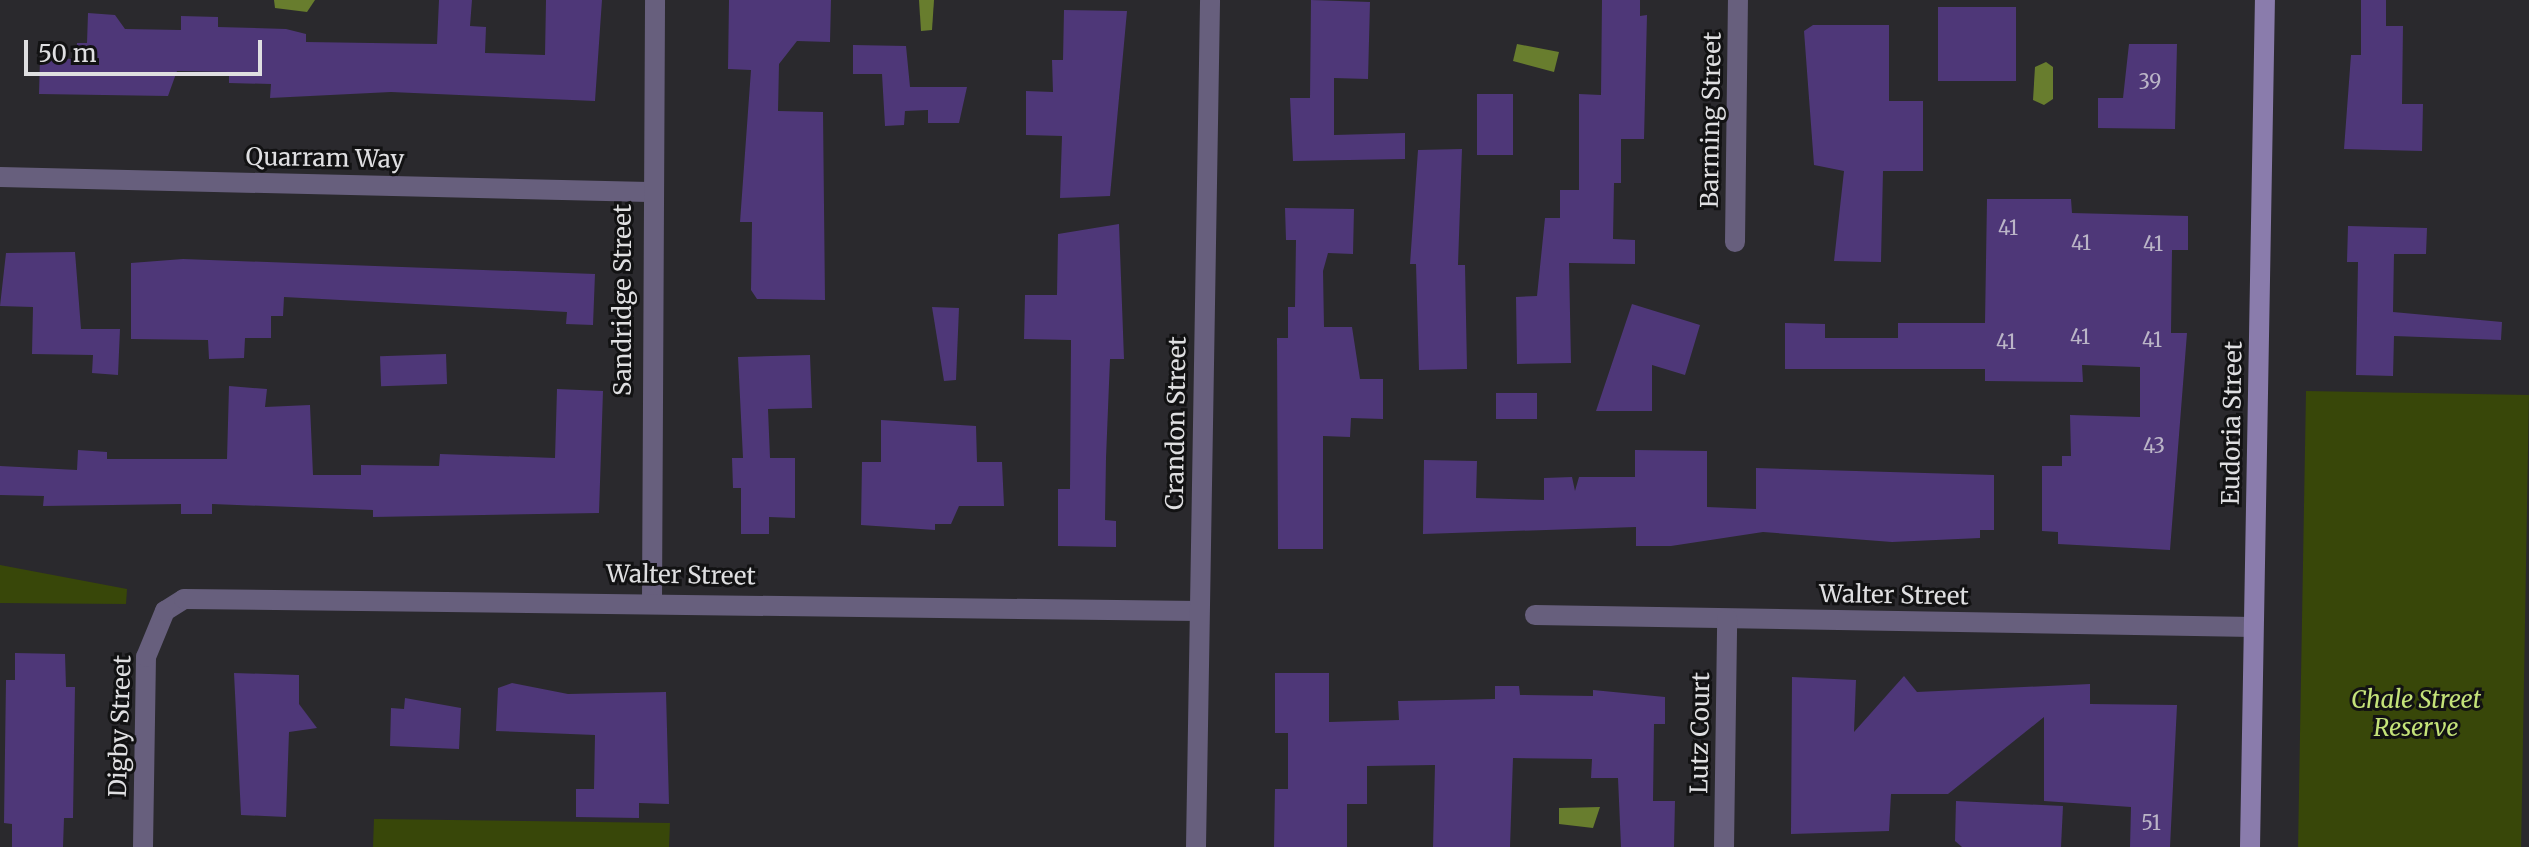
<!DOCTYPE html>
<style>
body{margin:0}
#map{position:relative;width:2529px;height:847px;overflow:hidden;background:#2a292d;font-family:Merriweather,serif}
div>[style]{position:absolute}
.green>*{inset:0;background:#384709;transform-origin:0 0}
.water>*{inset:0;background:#687d2e}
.building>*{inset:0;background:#4e3778;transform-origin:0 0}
.minor>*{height:20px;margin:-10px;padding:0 10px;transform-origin:10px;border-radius:10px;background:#675f7d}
.secondary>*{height:20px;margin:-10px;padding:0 10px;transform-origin:10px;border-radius:10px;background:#8a7cac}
span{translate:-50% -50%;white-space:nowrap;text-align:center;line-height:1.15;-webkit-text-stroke:6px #121213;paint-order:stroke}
.number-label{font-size:20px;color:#bbb5c7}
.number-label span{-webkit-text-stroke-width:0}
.street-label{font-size:24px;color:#dfdfe1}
.park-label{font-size:24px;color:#c4e379;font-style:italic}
.scale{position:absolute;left:24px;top:40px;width:238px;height:36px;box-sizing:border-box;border:4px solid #dfdfe1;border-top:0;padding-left:10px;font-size:24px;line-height:28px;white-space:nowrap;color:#dfdfe1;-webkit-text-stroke:6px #121213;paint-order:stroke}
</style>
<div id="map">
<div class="green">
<i style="left:2306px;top:391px;width:223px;height:456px;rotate:1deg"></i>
<i style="clip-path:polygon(0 565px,127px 589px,126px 604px,0 603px)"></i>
<i style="clip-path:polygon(374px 819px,670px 823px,669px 847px,373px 847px)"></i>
</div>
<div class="water">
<i style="clip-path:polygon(274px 0,315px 0,307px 12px,275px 8px)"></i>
<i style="clip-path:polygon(919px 0,934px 0,932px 30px,921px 31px)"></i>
<i style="clip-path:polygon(1517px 44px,1559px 52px,1554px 72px,1513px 61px)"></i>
<i style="clip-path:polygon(2046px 62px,2053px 67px,2053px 99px,2044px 105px,2033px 100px,2035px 67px)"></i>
<i style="clip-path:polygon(1600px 807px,1593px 828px,1559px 824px,1559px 808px)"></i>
</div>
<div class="building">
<i style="clip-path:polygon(439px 0,472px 0,470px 26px,486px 27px,485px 53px,545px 55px,546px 0,602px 0,595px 101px,391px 92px,270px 98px,271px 84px,229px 83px,229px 72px,177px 71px,168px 96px,39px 94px,40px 58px,76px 59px,77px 43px,87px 43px,88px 13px,115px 15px,125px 29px,181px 30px,181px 16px,218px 17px,218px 27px,286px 29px,306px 34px,306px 42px,437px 44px)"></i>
<i style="clip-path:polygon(729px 0,831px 0,830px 42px,797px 41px,779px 64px,778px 111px,823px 112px,825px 300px,757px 299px,751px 290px,752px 222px,740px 222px,751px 70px,728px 69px)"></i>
<i style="clip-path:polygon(1311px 0,1370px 2px,1368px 79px,1334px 78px,1334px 135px,1405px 133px,1405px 159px,1293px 161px,1290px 98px,1310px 98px)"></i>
<i style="clip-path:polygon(1602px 0,1640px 0,1640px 16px,1647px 15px,1644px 139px,1621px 139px,1621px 183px,1614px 183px,1613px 239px,1635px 240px,1635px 264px,1569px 263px,1571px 363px,1517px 364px,1516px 297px,1537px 296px,1545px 218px,1560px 218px,1560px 190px,1579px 190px,1579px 94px,1601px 95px)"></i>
<i style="clip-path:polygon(2361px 0,2386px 0,2386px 26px,2403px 26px,2402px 104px,2423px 104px,2422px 151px,2344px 149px,2351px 55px,2361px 55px)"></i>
<i style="left:1938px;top:7px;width:78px;height:74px"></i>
<i style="clip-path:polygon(1064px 10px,1127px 11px,1110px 196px,1060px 198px,1062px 136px,1026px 135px,1026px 91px,1053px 92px,1052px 60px,1063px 60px)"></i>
<i style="clip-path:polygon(1813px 25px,1889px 25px,1889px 101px,1923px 101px,1923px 171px,1883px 171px,1881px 262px,1834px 261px,1844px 171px,1814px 165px,1804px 31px)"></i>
<i style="clip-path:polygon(2129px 44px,2177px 44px,2175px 129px,2098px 128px,2098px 98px,2123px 98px)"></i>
<i style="clip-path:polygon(853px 45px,906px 46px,910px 87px,967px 87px,959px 123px,928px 123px,928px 110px,905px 111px,904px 125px,885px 126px,882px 74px,853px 74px)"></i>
<i style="left:1477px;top:94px;width:36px;height:61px"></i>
<i style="clip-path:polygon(1462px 149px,1458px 265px,1465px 265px,1467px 369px,1419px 370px,1416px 264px,1410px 264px,1418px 150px)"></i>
<i style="clip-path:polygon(1987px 199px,2071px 199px,2072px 213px,2188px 216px,2188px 250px,2172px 250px,2171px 333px,2187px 333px,2170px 550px,2058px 544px,2058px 532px,2042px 531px,2042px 466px,2062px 466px,2062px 456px,2071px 456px,2070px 415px,2140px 417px,2140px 367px,2082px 365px,2083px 382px,1985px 381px,1985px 369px,1785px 369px,1785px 323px,1825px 324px,1825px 338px,1898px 338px,1898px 323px,1985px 323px)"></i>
<i style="clip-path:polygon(1285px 208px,1354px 209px,1353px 254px,1328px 253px,1323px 271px,1324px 327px,1352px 327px,1360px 379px,1383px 379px,1383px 419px,1351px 418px,1350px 437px,1323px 436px,1323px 549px,1278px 549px,1277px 338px,1288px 338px,1288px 307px,1295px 307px,1296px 240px,1286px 240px)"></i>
<i style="clip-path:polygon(1119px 224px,1124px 359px,1110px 359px,1106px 458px,1105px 520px,1116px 521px,1116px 547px,1058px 546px,1058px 489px,1070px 489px,1071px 340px,1024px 339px,1025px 295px,1057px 295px,1058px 234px)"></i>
<i style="clip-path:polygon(2348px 226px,2427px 228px,2426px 254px,2394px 254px,2393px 312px,2502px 322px,2501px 340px,2394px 336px,2393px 376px,2356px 375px,2358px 262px,2347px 262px)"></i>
<i style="clip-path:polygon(75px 252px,81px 329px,120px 329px,118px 375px,92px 373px,93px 355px,32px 354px,33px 307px,0 306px,6px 253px)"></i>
<i style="clip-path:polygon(183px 259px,595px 274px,593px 325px,566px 324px,567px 312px,284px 297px,283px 316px,271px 316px,271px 338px,245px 338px,244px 358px,209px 359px,208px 340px,131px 339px,131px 263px)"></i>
<i style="clip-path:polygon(1632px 304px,1700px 325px,1685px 375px,1652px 365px,1652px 411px,1596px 411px)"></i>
<i style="clip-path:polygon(932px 307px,959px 308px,956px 380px,944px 381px)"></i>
<i style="left:446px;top:354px;width:30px;height:66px;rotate:88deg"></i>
<i style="clip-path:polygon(810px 355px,812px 408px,768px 409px,770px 458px,795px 458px,795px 518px,769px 517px,769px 534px,741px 534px,741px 488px,733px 488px,732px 458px,743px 458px,738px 357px)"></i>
<i style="clip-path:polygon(229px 386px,267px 389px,265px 407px,310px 405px,313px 475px,361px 475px,361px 465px,439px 466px,440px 454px,555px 458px,557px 389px,603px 391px,599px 513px,373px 517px,373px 510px,212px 504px,212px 514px,181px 514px,181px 504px,43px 506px,44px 496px,0 495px,0 466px,77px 470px,78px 450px,107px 452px,107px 459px,227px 459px)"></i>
<i style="left:1496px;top:393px;width:41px;height:26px"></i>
<i style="clip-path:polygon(881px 420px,976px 426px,977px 462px,1002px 462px,1004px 506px,959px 506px,951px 524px,935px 524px,935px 530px,861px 525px,862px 462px,881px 462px)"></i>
<i style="clip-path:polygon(1635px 450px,1707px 451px,1707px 507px,1756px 509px,1756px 468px,1994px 475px,1994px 530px,1980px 530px,1980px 538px,1892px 542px,1763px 532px,1671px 546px,1636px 546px,1636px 527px,1423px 534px,1424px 460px,1477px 461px,1476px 498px,1544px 500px,1544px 478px,1572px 477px,1575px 491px,1579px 477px,1635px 477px)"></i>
<i style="clip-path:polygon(15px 653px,65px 654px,66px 687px,75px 687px,73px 818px,64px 818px,63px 847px,12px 847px,12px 824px,4px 823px,6px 680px,15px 680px)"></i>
<i style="clip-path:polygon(234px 673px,299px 675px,299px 704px,317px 728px,289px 732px,286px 817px,241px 815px)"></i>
<i style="clip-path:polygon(1275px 673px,1329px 673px,1329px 722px,1399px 720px,1398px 701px,1495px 699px,1495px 686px,1519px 686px,1520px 695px,1593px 696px,1593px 690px,1665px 697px,1665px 724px,1654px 724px,1653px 801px,1675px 801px,1674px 847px,1621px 847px,1618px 778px,1591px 778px,1592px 759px,1513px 758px,1510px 847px,1433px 847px,1435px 765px,1367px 766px,1367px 804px,1347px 804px,1347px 847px,1274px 847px,1275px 789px,1288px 789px,1288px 733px,1275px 733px)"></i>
<i style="clip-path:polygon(1904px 676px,1917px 692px,2090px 684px,2090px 704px,2177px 705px,2170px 847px,2130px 847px,2131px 807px,2044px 801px,2044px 717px,1948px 794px,1891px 794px,1889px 831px,1791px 834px,1792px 677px,1856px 680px,1854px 732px)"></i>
<i style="clip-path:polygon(512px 683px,568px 694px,666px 692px,669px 804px,639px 803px,639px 818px,576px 817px,576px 789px,594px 789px,595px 735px,496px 731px,498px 688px)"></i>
<i style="clip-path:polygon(405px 698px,461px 708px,459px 749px,390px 746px,391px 708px,404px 709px)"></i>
<i style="clip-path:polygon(1956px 801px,2063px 806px,2061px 847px,1962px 847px,1955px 841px)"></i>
</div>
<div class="minor">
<i style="left:0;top:177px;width:649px;rotate:1.32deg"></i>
<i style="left:1735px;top:242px;width:242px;rotate:-89.3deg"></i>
<i style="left:652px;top:600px;width:600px;rotate:-89.71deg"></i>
<i style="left:1535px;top:615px;width:718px;rotate:0.96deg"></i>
<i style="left:143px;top:847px;width:190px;rotate:-89.1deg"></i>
<i style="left:146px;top:657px;width:50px;rotate:-67.6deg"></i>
<i style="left:165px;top:611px;width:22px;rotate:-32deg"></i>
<i style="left:184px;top:599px;width:1015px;rotate:0.68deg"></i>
<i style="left:1196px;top:847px;width:847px;rotate:-89.05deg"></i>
<i style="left:1724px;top:847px;width:228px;rotate:-89.2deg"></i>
</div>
<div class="secondary">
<i style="left:2250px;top:847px;width:847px;rotate:-88.99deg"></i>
</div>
<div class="number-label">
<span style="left:2150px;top:81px">39</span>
<span style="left:2008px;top:227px">41</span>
<span style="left:2081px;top:242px">41</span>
<span style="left:2153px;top:243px">41</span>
<span style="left:2080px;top:336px">41</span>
<span style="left:2152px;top:339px">41</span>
<span style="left:2006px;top:341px">41</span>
<span style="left:2154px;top:445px">43</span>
<span style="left:2151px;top:822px">51</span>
</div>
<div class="street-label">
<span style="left:1711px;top:120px;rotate:-89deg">Barming Street</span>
<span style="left:325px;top:158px;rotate:1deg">Quarram Way</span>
<span style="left:623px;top:300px;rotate:-90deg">Sandridge Street</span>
<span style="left:1176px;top:423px;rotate:-89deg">Crandon Street</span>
<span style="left:2232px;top:423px;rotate:-89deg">Eudoria Street</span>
<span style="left:681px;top:575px;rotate:1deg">Walter Street</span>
<span style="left:1894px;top:595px;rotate:1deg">Walter Street</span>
<span style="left:120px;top:726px;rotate:-88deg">Digby Street</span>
<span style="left:1700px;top:733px;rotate:-89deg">Lutz Court</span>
</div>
<div class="park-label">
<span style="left:2416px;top:714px">Chale Street<br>Reserve</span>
</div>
<div class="scale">50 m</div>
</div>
